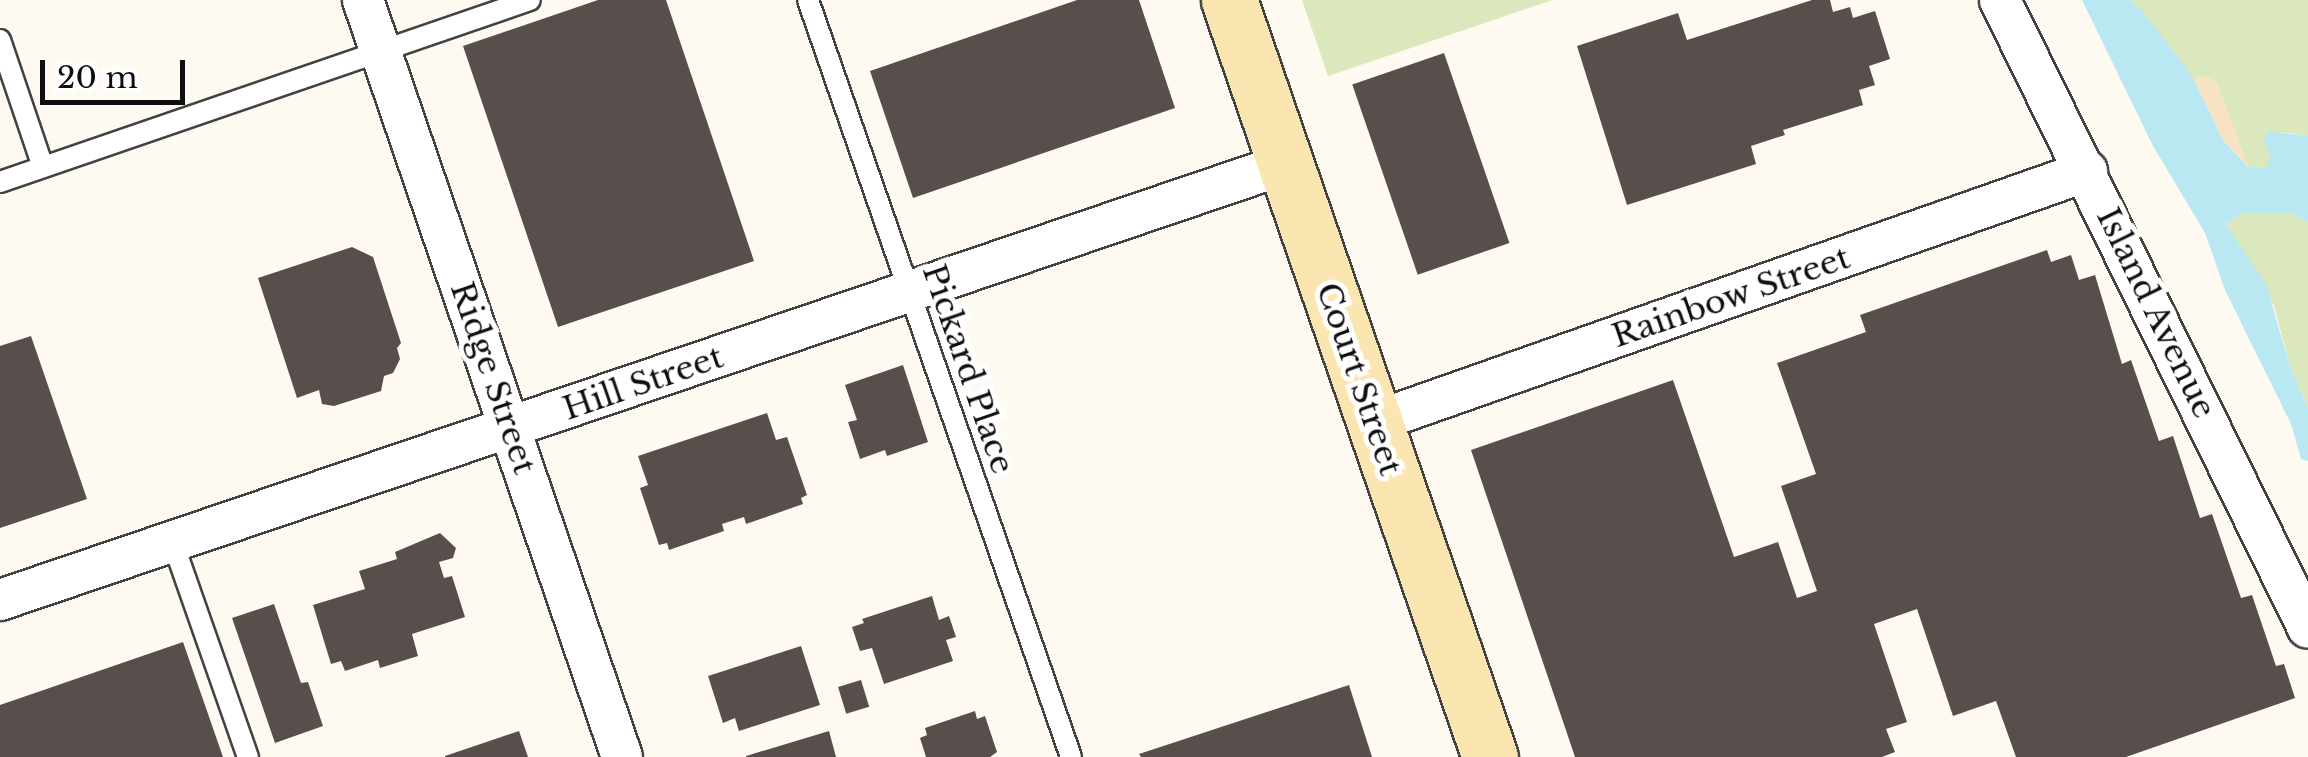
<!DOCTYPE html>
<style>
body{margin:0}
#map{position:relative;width:2308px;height:757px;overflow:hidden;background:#fefaf2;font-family:"Libre Baskerville",serif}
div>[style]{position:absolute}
.green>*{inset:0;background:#dbe8bd}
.sand>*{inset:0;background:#f8e2c1}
.water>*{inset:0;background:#b9e8f3}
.building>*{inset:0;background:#584f4c;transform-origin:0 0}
.roads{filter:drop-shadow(2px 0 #424242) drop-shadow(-2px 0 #424242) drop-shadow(0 2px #424242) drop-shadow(0 -2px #424242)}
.lane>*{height:20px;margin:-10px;padding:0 10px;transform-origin:10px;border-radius:10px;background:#fff}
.street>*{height:40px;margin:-20px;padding:0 20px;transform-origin:20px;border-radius:20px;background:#fff}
.secondary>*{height:55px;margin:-27.5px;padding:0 27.5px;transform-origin:27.5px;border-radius:27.5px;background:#fbe6b1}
span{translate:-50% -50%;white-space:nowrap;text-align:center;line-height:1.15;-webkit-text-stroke:10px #fff;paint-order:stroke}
.street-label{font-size:32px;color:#0f0f0f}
.scale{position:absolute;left:40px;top:60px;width:145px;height:45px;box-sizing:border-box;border:5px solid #0f0f0f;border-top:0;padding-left:12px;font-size:30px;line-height:35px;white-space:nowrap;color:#0f0f0f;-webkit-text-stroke:8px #fff;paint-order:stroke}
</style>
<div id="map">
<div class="green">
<i style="clip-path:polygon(1302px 0,1553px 0,1328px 76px)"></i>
<i style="clip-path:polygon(2130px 0,2308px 0,2308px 136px,2282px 132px,2267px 168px,2248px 167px,2217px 84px,2209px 78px,2193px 77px)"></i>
<i style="clip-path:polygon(2240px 213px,2292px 213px,2308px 222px,2308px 409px,2289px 363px,2274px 306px,2226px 225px)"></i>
</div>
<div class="sand">
<i style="clip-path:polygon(2193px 77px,2209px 78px,2217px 84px,2248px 167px,2223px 140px)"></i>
</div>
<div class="water">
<i style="clip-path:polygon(2082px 0,2130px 0,2142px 10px,2193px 77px,2223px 140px,2248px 167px,2267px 168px,2270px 154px,2264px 142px,2268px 131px,2308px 136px,2308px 222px,2292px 213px,2241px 213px,2226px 225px,2266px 284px,2289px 363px,2308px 409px,2308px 461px,2301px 459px,2291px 424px,2225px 290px,2205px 233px,2153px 146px)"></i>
</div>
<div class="building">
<i style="clip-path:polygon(598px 0,666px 0,754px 261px,558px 327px,463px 46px)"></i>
<i style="clip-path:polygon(1077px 0,1139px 0,1175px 108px,913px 198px,870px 71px)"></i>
<i style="clip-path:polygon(1812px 0,1830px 0,1833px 12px,1850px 7px,1853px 18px,1875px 11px,1890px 59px,1869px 66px,1875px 85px,1859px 90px,1863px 105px,1783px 130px,1785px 135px,1751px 146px,1756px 164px,1627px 205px,1577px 46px,1678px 13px,1687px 40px)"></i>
<i style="left:1444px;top:53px;width:201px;height:97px;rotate:71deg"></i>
<i style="clip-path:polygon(352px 247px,373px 257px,401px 343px,397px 348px,400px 359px,393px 373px,384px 376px,381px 391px,334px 406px,322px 404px,319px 390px,297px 398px,258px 278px)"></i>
<i style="clip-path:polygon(2047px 250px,2051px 262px,2071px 255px,2079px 280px,2095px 275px,2122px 364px,2131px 360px,2159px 441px,2173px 436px,2200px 518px,2212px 514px,2241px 598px,2252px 595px,2276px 666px,2284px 664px,2295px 698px,2126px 757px,2016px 757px,1996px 701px,1953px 716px,1917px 609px,1874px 624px,1907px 722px,1886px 729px,1895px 752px,1882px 757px,1575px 757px,1471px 450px,1673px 380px,1734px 557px,1778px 542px,1797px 598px,1817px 591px,1781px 486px,1816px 474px,1777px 363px,1866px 332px,1860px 315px)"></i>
<i style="clip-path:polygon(31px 336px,87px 499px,0 528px,0 346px)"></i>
<i style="clip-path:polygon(903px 365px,928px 442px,887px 456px,885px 450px,860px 459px,848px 422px,857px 420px,845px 385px)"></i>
<i style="clip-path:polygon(767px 413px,776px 440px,787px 437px,807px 495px,801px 498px,803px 504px,746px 524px,744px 517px,722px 524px,724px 531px,669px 550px,667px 543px,659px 545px,640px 488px,648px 485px,638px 456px)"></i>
<i style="clip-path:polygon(440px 533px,456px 548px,453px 558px,439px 562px,444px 578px,452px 576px,465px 617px,412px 634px,418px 656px,380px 668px,378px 660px,345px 671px,341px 661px,331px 664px,313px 605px,365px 589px,359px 571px,397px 559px,395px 552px)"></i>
<i style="clip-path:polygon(932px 596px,939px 620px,949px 616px,956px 637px,946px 640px,953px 661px,884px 684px,872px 648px,860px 651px,852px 627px,864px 623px,862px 619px)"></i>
<i style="clip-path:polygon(274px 604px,301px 683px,308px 682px,323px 726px,275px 743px,232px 618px)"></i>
<i style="clip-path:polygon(183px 642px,223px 757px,0 757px,0 705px)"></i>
<i style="clip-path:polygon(801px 646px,820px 705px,739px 731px,735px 718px,723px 723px,708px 676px)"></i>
<i style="left:861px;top:680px;width:28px;height:24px;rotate:73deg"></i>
<i style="clip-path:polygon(1349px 685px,1372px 757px,1141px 757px,1139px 754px)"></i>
<i style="clip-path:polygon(975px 711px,977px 719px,985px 716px,997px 752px,990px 757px,926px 757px,920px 738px,927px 735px,925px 728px)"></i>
<i style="clip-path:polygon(519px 731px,528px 757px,445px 757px,445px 756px)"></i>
<i style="clip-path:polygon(829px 731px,836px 757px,746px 757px,746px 756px)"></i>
</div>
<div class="roads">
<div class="lane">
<i style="left:808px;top:0;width:801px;rotate:70.84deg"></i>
<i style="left:0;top:40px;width:134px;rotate:71.3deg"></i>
<i style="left:0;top:182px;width:560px;rotate:-18.95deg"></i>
<i style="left:173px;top:543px;width:227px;rotate:70.7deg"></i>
</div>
<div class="street">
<i style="left:363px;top:0;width:800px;rotate:71.11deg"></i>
<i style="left:2000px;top:0;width:699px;rotate:63.87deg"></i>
<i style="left:1374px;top:422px;width:756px;rotate:-19.39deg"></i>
<i style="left:0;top:600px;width:1357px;rotate:-18.74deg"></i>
</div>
<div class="secondary">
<i style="left:1229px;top:0;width:801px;rotate:70.98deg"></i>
</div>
</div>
<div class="street-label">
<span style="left:1731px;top:297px;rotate:-19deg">Rainbow Street</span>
<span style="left:2156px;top:313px;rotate:64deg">Island Avenue</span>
<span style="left:968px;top:369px;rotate:71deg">Pickard Place</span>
<span style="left:493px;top:378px;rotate:71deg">Ridge Street</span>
<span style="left:1359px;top:379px;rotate:71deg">Court Street</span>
<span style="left:643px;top:383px;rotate:-19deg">Hill Street</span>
</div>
<div class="scale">20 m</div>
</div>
